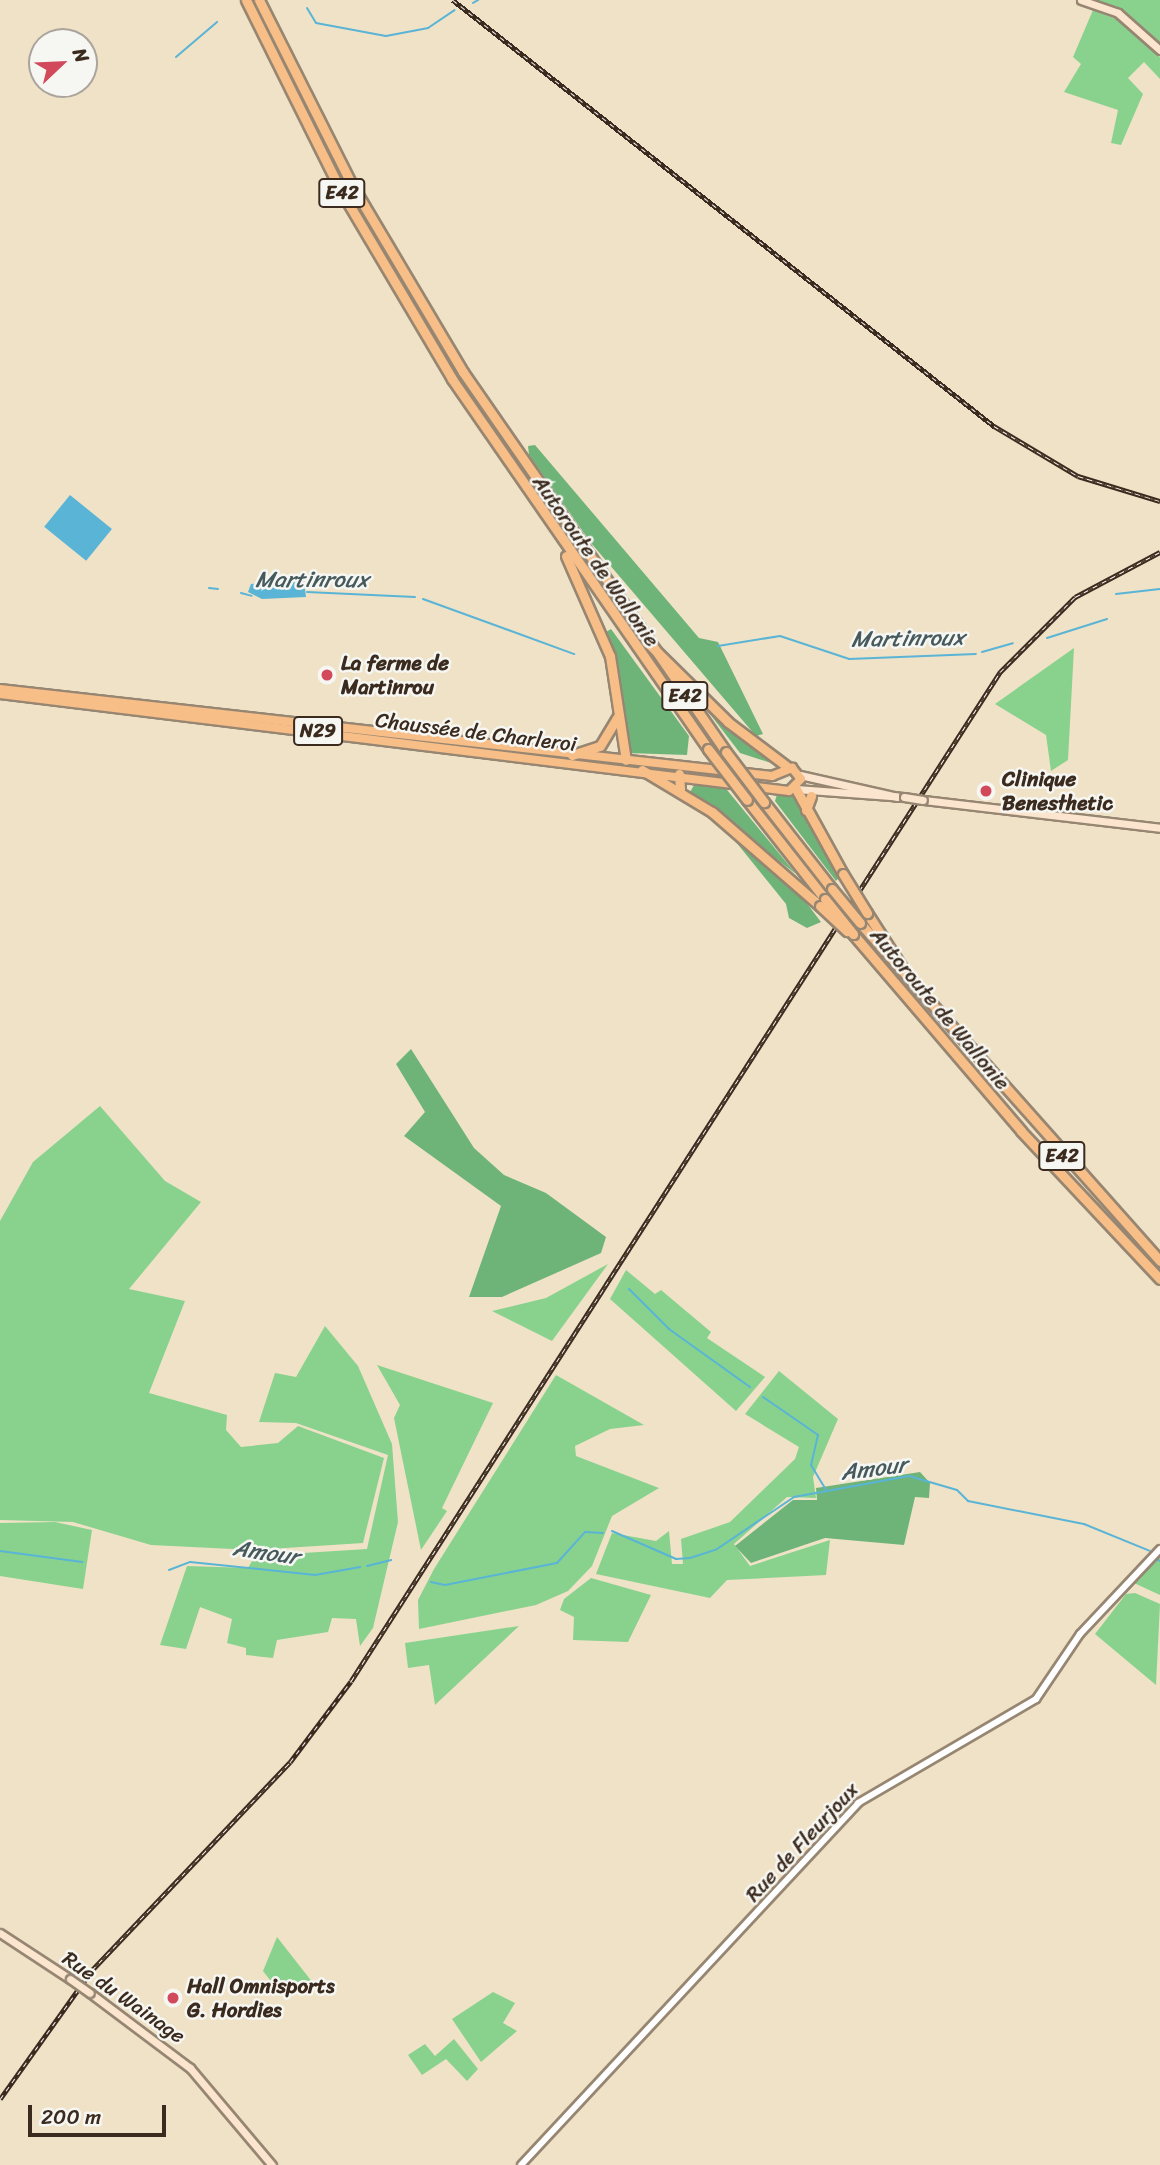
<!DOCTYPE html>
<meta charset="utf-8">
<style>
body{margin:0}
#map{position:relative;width:1160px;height:2165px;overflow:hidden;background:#f0e2c7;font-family:Sriracha,sans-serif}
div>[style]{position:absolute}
.green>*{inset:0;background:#88d28e}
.forest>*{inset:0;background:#6eb479}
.water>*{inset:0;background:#59b4d6;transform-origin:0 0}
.stream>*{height:2px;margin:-1px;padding:0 1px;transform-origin:1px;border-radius:1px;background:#59b4d6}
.roads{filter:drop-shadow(2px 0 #968672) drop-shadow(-2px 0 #968672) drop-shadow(0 2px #968672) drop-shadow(0 -2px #968672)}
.tertiary>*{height:6px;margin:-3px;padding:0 3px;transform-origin:3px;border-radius:3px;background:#fff}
.secondary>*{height:7px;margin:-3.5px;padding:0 3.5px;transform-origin:3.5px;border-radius:3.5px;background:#fce5cf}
.primary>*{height:8px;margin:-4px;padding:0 4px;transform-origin:4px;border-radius:4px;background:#f7be88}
.motorway>*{height:9px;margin:-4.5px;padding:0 4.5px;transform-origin:4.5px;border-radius:4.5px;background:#f7be88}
.rail>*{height:4.5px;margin-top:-2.25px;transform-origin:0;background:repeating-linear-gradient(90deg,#f6f6f2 0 5px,#3b2a1e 0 10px);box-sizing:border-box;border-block:2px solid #3b2a1e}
.bridges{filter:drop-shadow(2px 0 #968672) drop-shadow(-2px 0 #968672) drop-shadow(0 2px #968672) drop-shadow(0 -2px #968672)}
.secondary-bridge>*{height:7px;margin:-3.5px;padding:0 3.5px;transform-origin:3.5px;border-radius:3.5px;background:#fce5cf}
.motorway-bridge>*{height:9px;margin:-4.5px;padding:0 4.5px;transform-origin:4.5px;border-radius:4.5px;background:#f7be88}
.dots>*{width:19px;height:19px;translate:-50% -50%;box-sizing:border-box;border:4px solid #f6f6f2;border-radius:50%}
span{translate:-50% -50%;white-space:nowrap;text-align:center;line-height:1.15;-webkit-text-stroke:5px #f6f6f2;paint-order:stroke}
.shield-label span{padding:2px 5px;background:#f6f6f2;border:2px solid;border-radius:5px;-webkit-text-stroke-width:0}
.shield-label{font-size:19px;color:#3b2a1e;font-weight:700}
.street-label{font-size:21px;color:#3b2a1e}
.poi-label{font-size:21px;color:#3b2a1e;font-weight:700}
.left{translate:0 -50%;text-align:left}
.water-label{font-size:23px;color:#465a5e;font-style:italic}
.north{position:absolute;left:28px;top:28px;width:70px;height:70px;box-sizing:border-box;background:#f6f6f2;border:2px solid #aba49d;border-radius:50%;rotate:67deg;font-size:19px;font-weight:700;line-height:28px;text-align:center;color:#3b2a1e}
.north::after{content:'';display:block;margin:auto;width:24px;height:32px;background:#d1495b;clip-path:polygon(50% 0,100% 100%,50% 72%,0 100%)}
.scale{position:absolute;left:28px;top:2105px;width:138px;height:32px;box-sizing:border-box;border:4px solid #3b2a1e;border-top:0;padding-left:9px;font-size:21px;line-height:24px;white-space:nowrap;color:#3b2a1e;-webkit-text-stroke:5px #f6f6f2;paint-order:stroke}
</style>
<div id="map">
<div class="green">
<i style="clip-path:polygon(1096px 0,1160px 0,1160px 43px,1124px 10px)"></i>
<i style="clip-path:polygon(1093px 10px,1116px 19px,1160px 57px,1160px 79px,1144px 62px,1128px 78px,1143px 94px,1121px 145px,1111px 143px,1118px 110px,1064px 92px,1081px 64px,1073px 57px)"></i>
<i style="clip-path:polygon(1074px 648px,1068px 760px,1051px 771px,1046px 735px,995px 704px)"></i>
<i style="clip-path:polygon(100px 1106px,165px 1181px,201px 1202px,129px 1289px,185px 1301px,149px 1393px,227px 1415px,226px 1430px,241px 1447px,278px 1443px,298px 1426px,384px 1458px,363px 1543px,253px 1550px,151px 1545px,73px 1522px,0 1520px,0 1221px,33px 1162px)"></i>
<i style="clip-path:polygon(608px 1264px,552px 1341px,492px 1311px,546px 1298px)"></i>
<i style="clip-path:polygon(626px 1270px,655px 1294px,661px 1290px,711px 1332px,707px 1338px,765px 1377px,736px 1411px,610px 1299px)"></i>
<i style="clip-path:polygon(325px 1326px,358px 1366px,392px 1444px,398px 1522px,373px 1628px,360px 1646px,356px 1619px,332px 1618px,328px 1632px,277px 1640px,273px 1658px,246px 1655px,246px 1648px,227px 1643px,232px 1619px,200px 1607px,186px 1649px,160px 1645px,187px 1566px,248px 1568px,255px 1556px,367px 1549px,388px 1455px,296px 1423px,259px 1422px,275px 1373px,296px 1377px)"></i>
<i style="clip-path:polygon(377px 1365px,493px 1403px,442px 1508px,447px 1511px,421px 1550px,394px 1418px,400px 1405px)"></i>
<i style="clip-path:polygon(779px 1371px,838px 1419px,813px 1477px,816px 1498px,787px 1497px,734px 1544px,750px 1566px,830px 1540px,826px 1575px,727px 1580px,710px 1598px,596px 1574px,612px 1533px,656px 1541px,669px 1531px,672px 1564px,683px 1564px,681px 1539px,730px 1522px,795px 1459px,799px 1447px,745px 1414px)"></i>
<i style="clip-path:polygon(556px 1375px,644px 1425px,610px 1429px,575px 1446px,576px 1456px,659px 1488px,612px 1516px,592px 1566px,568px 1591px,536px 1605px,419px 1629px,418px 1600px,434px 1569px)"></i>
<i style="clip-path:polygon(55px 1522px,92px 1530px,83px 1589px,0 1576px,0 1523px)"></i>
<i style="clip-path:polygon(1160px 1556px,1160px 1595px,1134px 1583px)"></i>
<i style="clip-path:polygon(591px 1578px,651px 1595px,628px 1642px,573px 1640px,574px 1617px,560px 1610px,564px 1599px)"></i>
<i style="clip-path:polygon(1135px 1593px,1160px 1604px,1156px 1685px,1095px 1634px,1126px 1594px)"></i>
<i style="clip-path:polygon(519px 1626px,435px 1705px,429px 1665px,408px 1668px,405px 1643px)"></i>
<i style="clip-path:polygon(277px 1937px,313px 1983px,308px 1988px,270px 1980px,263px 1971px)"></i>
<i style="clip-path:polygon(493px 1992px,515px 2003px,503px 2023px,517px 2031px,481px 2062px,452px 2019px)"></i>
<i style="clip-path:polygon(454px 2039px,478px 2069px,467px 2081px,446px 2059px,422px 2075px,408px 2055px,425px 2044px,435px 2056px)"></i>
</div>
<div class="forest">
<i style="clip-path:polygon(535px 445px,699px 638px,718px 642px,763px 734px,756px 736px,591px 543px,529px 455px,528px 446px)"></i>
<i style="clip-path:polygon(611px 629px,689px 736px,687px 755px,627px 753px,606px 632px)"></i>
<i style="clip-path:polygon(696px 696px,773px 760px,774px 764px,740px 753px)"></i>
<i style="clip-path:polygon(696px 782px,723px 785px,796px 874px,690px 792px)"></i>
<i style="clip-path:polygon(778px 791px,794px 794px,840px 876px,836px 881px,775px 801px)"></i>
<i style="clip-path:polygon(723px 826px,793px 885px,821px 922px,807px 928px,789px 918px,786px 904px)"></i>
<i style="clip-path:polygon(411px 1049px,474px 1148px,504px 1175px,546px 1193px,606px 1237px,601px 1253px,502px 1297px,469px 1297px,501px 1206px,404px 1136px,425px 1112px,396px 1064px)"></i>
<i style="clip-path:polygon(920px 1472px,930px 1483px,929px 1498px,915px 1497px,904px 1545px,825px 1538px,751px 1563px,735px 1546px,793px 1500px,817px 1500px,816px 1488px)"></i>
</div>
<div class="water">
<i style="left:70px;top:495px;width:54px;height:41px;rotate:39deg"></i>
<i style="clip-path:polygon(289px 580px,304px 581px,306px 597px,262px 599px,248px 592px,251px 584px)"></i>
</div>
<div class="stream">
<i style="left:473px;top:3px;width:6px;rotate:-31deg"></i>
<i style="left:307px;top:8px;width:17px;rotate:59deg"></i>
<i style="left:316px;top:23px;width:71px;rotate:10.5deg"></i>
<i style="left:386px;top:36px;width:43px;rotate:-10.8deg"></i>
<i style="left:428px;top:28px;width:32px;rotate:-34deg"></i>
<i style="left:176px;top:57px;width:54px;rotate:-40.5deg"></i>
<i style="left:209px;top:588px;width:9px;rotate:6deg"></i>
<i style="left:307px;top:592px;width:108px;rotate:2.7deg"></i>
<i style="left:241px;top:593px;width:11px;rotate:15deg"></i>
<i style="left:1116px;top:594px;width:44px;rotate:-6.5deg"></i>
<i style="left:423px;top:599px;width:161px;rotate:20deg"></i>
<i style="left:1047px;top:638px;width:63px;rotate:-17.6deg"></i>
<i style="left:718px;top:646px;width:63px;rotate:-9.2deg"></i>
<i style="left:780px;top:636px;width:73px;rotate:18.4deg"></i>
<i style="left:849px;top:659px;width:127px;rotate:-2.3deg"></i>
<i style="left:982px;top:652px;width:32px;rotate:-16deg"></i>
<i style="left:629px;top:1289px;width:57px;rotate:45deg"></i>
<i style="left:669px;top:1329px;width:100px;rotate:35.6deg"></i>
<i style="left:763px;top:1397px;width:67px;rotate:34.6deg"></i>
<i style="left:818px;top:1435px;width:31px;rotate:103deg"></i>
<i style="left:811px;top:1465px;width:29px;rotate:59deg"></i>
<i style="left:612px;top:1531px;width:70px;rotate:23.6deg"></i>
<i style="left:676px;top:1559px;width:14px;rotate:-4deg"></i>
<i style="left:690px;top:1558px;width:28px;rotate:-18deg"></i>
<i style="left:717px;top:1549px;width:93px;rotate:-34deg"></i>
<i style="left:794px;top:1497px;width:117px;rotate:-10.3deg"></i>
<i style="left:909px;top:1476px;width:50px;rotate:16.3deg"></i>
<i style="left:957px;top:1490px;width:16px;rotate:45deg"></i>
<i style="left:968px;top:1501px;width:118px;rotate:11.2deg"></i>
<i style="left:1084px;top:1524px;width:71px;rotate:22.2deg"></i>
<i style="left:0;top:1551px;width:83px;rotate:7.6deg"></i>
<i style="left:1158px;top:1560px;width:2px;rotate:27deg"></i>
<i style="left:367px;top:1566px;width:25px;rotate:-14deg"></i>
<i style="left:169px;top:1570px;width:22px;rotate:-21deg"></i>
<i style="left:190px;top:1562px;width:126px;rotate:5.9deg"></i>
<i style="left:315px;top:1575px;width:46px;rotate:-10.1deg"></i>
<i style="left:431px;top:1582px;width:14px;rotate:12deg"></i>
<i style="left:445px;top:1585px;width:114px;rotate:-11.1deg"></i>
<i style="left:557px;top:1563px;width:42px;rotate:-47.9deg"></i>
<i style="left:585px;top:1532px;width:18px;rotate:3deg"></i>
</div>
<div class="roads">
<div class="tertiary">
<i style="left:521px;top:2165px;width:495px;rotate:-47deg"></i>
<i style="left:858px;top:1803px;width:206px;rotate:-30.3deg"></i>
<i style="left:1036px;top:1699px;width:78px;rotate:-55.9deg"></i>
<i style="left:1080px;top:1634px;width:117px;rotate:-46.7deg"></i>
</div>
<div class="secondary">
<i style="left:1081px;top:0;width:39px;rotate:19deg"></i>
<i style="left:1118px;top:13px;width:56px;rotate:41.4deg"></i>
<i style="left:800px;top:775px;width:100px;rotate:12.7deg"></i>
<i style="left:796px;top:789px;width:108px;rotate:4.2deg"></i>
<i style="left:923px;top:800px;width:239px;rotate:6.7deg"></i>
<i style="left:0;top:1933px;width:84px;rotate:33.3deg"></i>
<i style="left:90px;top:1993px;width:125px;rotate:36.9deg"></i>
<i style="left:190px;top:2068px;width:127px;rotate:49.8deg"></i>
</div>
<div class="primary">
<i style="left:0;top:689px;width:777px;rotate:6.43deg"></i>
<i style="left:772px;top:776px;width:22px;rotate:-22deg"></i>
<i style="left:792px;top:768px;width:14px;rotate:51deg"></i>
<i style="left:801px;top:779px;width:17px;rotate:135deg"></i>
<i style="left:789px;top:791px;width:795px;rotate:-172.99deg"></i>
</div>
<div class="motorway">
<i style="left:246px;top:0;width:213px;rotate:63.6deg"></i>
<i style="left:341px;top:191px;width:218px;rotate:59.4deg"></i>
<i style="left:452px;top:379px;width:450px;rotate:55.3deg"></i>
<i style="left:259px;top:0;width:207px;rotate:63.3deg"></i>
<i style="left:352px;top:185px;width:217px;rotate:59.3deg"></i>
<i style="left:463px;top:372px;width:462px;rotate:55.3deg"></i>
<i style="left:566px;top:556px;width:109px;rotate:66.3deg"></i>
<i style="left:610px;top:656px;width:105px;rotate:81.3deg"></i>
<i style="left:647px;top:642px;width:114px;rotate:44.6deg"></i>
<i style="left:728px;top:722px;width:76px;rotate:37deg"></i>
<i style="left:572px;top:755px;width:29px;rotate:-18deg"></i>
<i style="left:600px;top:746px;width:33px;rotate:-59deg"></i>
<i style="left:642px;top:770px;width:82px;rotate:31deg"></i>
<i style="left:712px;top:812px;width:143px;rotate:41deg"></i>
<i style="left:679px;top:774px;width:15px;rotate:86deg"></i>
<i style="left:796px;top:789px;width:97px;rotate:61.1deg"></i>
<i style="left:747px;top:800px;width:126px;rotate:51.8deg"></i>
<i style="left:764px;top:802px;width:110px;rotate:52deg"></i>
<i style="left:806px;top:810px;width:15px;rotate:-70deg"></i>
<i style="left:867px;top:913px;width:70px;rotate:57.2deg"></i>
<i style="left:860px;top:923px;width:452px;rotate:48.4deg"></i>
<i style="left:853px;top:934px;width:259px;rotate:49.5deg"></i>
<i style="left:1021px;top:1131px;width:203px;rotate:46.8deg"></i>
</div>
</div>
<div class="rail">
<i style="left:453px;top:0;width:689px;rotate:38.22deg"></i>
<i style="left:994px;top:426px;width:98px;rotate:30.8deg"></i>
<i style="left:1078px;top:476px;width:86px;rotate:17deg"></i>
<i style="left:0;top:2099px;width:158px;rotate:-54.5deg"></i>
<i style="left:92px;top:1970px;width:287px;rotate:-46.4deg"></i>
<i style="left:290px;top:1762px;width:101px;rotate:-53deg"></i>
<i style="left:351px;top:1681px;width:1200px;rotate:-57.25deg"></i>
<i style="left:1000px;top:672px;width:106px;rotate:-45deg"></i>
<i style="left:1075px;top:597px;width:96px;rotate:-27.9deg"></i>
</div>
<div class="bridges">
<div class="secondary-bridge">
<i style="left:904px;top:797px;width:19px;rotate:9deg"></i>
<i style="left:70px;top:1979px;width:24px;rotate:35deg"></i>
</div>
<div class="motorway-bridge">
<i style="left:708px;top:749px;width:64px;rotate:52.6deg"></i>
<i style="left:726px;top:752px;width:63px;rotate:52.8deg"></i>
<i style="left:843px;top:874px;width:46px;rotate:58.4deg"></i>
<i style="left:832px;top:889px;width:44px;rotate:50.5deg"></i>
<i style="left:825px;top:899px;width:45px;rotate:51.3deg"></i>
<i style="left:820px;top:906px;width:37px;rotate:43deg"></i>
</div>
</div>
<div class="dots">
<i style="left:327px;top:675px;background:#d1495b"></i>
<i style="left:986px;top:791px;background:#d1495b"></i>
<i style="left:173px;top:1998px;background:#d1495b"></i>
</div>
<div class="shield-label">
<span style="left:342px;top:193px">E42</span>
<span style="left:685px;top:696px">E42</span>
<span style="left:318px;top:731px">N29</span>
<span style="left:1062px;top:1156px">E42</span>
</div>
<div class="street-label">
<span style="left:596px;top:561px;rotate:55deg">Autoroute de Wallonie</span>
<span style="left:476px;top:732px;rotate:7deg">Chaussée de Charleroi</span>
<span style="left:940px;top:1009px;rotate:50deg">Autoroute de Wallonie</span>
<span style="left:802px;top:1842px;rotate:-47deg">Rue de Fleurjoux</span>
<span style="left:124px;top:1997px;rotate:35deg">Rue du Wainage</span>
</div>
<div class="poi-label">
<span class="left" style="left:341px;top:675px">La ferme de<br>Martinrou</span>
<span class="left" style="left:1002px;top:791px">Clinique<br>Benesthetic</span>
<span class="left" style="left:187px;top:1998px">Hall Omnisports<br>G. Hordies</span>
</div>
<div class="water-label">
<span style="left:312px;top:580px">Martinroux</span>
<span style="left:908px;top:639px;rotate:-1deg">Martinroux</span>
<span style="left:874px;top:1469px;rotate:-7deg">Amour</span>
<span style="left:266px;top:1553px;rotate:8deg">Amour</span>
</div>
<div class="north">N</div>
<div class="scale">200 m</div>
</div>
